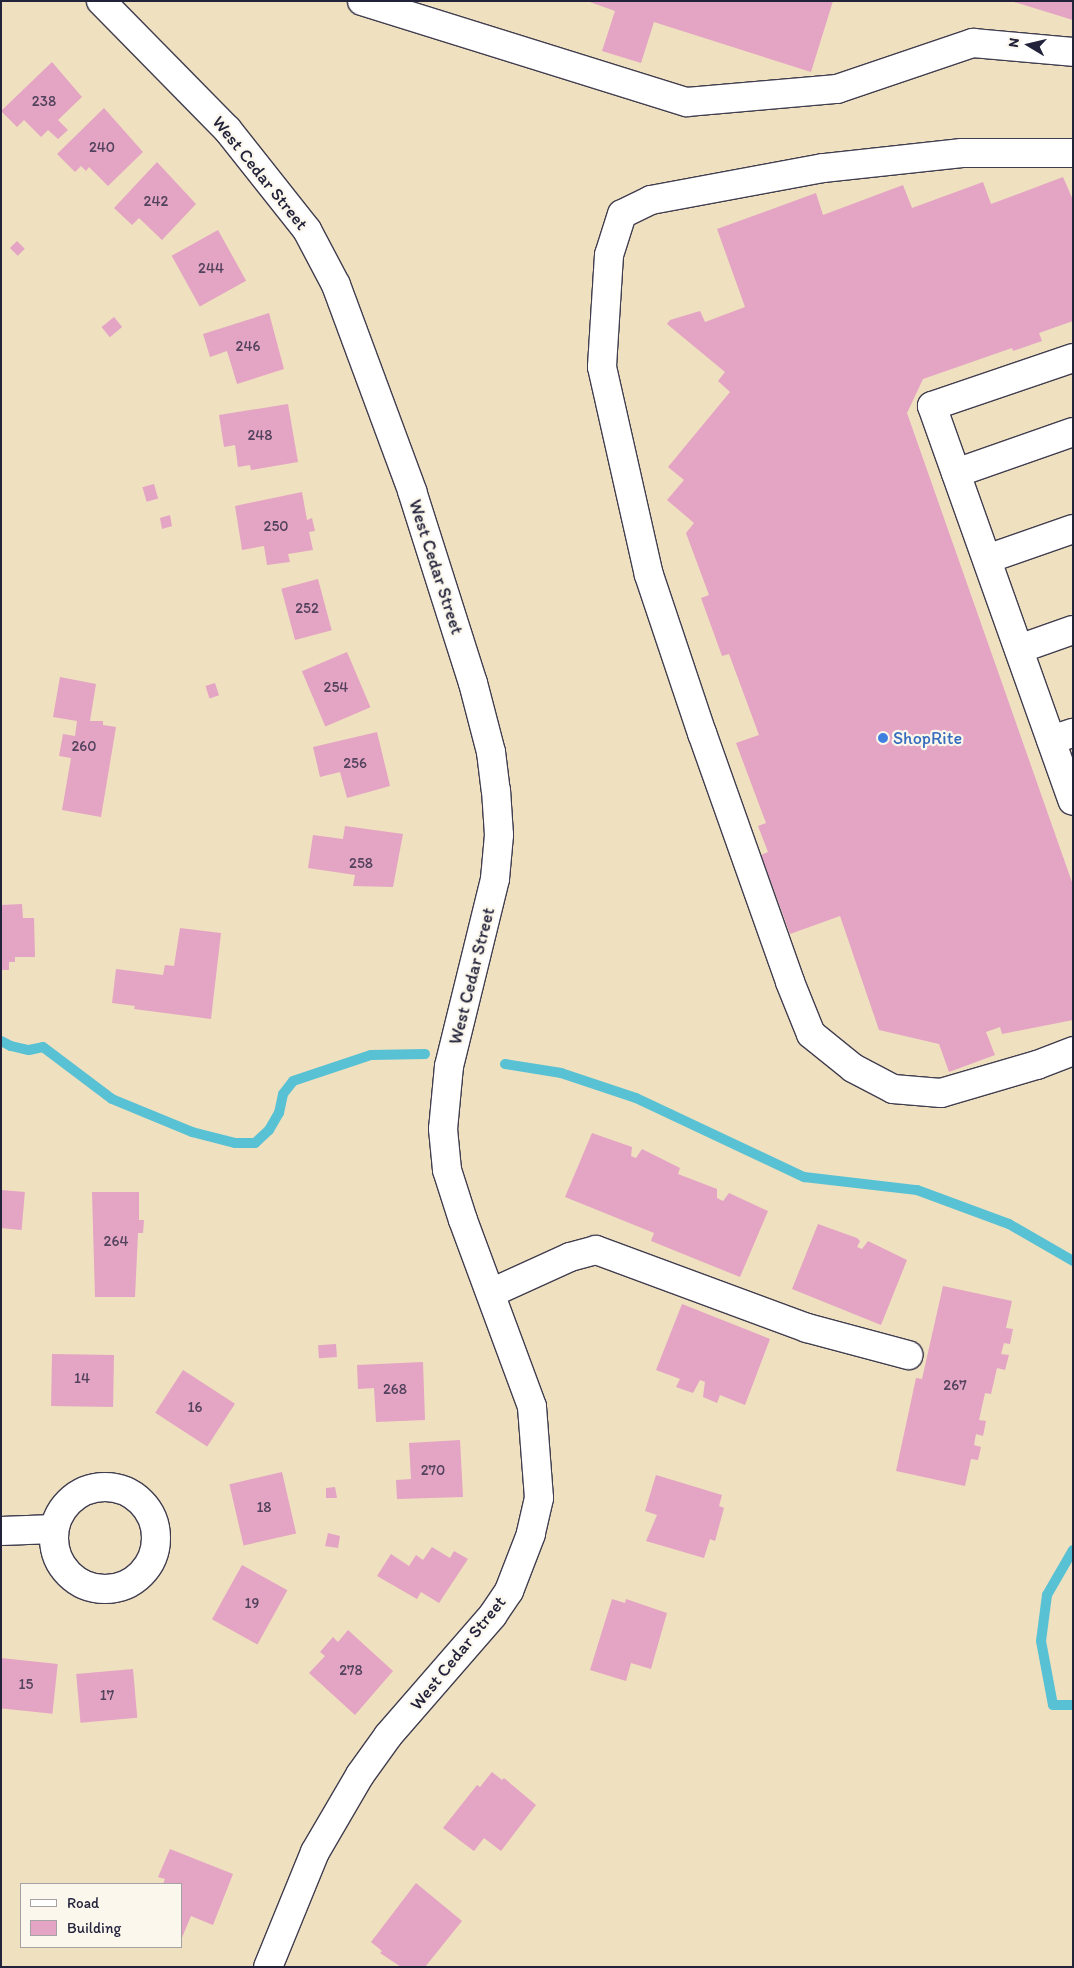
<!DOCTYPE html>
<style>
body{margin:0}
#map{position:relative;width:1074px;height:1968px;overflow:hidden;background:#efe0c0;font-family:Itim,sans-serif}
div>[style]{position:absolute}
.stream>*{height:10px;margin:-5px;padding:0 5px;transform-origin:5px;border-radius:5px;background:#58c2d4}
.building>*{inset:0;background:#e4a4c3;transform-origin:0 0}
.roads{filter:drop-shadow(1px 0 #413e4f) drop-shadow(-1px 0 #413e4f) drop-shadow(0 1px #413e4f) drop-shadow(0 -1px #413e4f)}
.minor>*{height:28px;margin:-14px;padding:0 14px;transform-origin:14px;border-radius:14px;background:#fff}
.minor>.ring{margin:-14px;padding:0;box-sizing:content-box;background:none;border:28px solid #fff;border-radius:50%}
.dots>*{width:14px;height:14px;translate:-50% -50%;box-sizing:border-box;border:2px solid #fbf7ec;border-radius:50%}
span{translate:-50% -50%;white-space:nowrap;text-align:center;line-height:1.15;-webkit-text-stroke:4.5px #fbf7ec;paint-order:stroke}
.number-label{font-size:15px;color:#52425d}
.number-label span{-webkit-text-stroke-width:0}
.street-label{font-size:18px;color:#22223b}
.shop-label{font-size:18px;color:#366cbe}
.left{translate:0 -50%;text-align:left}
.frame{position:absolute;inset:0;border:2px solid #22223b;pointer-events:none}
.legend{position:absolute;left:20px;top:1883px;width:162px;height:65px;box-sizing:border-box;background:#fbf7ec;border:1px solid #a4a2a5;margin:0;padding:6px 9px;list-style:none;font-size:15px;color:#22223b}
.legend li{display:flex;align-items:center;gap:10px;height:25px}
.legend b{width:25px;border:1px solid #a4a2a5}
.north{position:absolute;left:1004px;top:20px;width:50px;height:50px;-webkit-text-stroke:4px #fbf7ec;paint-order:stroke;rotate:279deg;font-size:14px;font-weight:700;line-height:20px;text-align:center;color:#22223b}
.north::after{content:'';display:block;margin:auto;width:18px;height:22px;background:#22223b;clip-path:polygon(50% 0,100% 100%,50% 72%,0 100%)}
</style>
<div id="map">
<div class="stream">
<i style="left:1px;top:1041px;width:11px;rotate:27deg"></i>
<i style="left:11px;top:1046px;width:18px;rotate:13deg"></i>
<i style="left:29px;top:1050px;width:14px;rotate:-12deg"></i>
<i style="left:43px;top:1047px;width:86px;rotate:37deg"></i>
<i style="left:112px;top:1099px;width:87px;rotate:22.4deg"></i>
<i style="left:192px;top:1132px;width:44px;rotate:14.3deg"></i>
<i style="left:235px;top:1143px;width:20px"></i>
<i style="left:255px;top:1143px;width:19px;rotate:-43deg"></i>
<i style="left:269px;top:1130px;width:20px;rotate:-60deg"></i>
<i style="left:279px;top:1113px;width:19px;rotate:-78deg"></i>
<i style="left:283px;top:1094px;width:16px;rotate:-52deg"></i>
<i style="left:293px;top:1081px;width:82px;rotate:-18.4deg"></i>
<i style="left:371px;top:1055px;width:54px;rotate:-1.1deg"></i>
<i style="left:505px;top:1064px;width:57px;rotate:9.1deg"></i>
<i style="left:561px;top:1073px;width:79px;rotate:18.4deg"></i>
<i style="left:636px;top:1098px;width:186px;rotate:25.2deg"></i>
<i style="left:804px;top:1177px;width:114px;rotate:6.6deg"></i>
<i style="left:917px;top:1190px;width:98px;rotate:20.3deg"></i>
<i style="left:1009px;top:1224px;width:74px;rotate:30deg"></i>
<i style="left:1073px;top:1550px;width:52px;rotate:120deg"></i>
<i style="left:1047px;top:1595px;width:46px;rotate:97.4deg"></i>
<i style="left:1041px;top:1641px;width:65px;rotate:79.4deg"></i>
<i style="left:1053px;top:1705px;width:20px"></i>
</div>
<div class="building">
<i style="clip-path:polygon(587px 1px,833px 1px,811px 72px,654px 22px,641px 63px,602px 51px,615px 11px)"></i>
<i style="clip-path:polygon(1014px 1px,1073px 1px,1073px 20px,1014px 2px)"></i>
<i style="clip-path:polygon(52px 62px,82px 97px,58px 120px,68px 130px,58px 139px,48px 130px,41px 137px,24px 120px,17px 127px,1px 111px)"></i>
<i style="clip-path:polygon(104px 108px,143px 152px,108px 186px,89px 167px,86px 171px,81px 166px,75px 172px,57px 154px)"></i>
<i style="clip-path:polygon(157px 162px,196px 204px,162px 240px,139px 218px,132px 225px,114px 208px)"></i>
<i style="clip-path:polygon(1063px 177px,1073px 200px,1073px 321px,1039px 333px,1042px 341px,1013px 351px,1012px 348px,923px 379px,907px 413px,1073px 885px,1073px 1020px,1002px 1034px,1000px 1027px,986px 1032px,995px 1055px,949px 1072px,939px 1044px,879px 1030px,840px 916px,790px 934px,761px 855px,768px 852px,758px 826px,766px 823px,736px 743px,759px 735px,729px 654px,722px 656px,701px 598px,709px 595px,686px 533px,694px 523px,667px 500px,684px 480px,668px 467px,730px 392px,718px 381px,725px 372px,667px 324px,670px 320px,700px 311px,705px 322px,745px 307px,717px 229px,816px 193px,823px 215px,903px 185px,912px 208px,983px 182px,991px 204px)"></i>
<i style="left:218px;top:230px;width:58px;height:53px;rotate:61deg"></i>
<i style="left:17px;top:241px;width:11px;height:10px;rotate:45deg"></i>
<i style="clip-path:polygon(269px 313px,284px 369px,237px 384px,227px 351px,210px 357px,203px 334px)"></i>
<i style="left:114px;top:317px;width:13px;height:16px;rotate:51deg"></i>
<i style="clip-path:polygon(288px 404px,298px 462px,251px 470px,250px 465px,238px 467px,235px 445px,224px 447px,219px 415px)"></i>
<i style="left:154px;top:484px;width:15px;height:12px;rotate:74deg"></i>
<i style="clip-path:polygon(302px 492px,307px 520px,312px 518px,315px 531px,309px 532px,313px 550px,288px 554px,290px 562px,267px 565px,264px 546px,242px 550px,235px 506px)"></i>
<i style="clip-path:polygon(170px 515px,172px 526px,162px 529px,160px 518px)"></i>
<i style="left:318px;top:579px;width:53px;height:38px;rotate:75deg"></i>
<i style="left:347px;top:652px;width:60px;height:49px;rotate:67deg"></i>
<i style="clip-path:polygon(60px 677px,96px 684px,90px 721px,103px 721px,103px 725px,116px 727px,101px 817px,62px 810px,71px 758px,59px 756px,63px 734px,75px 736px,77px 721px,53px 717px)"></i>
<i style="left:215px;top:683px;width:13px;height:10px;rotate:72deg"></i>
<i style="clip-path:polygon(377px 732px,390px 786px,347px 798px,340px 772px,320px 777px,313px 747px)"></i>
<i style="clip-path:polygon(345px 826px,403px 834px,393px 887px,353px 886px,355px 875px,308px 868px,313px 835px,343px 839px)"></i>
<i style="clip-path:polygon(22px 904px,23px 918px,34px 918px,35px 957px,15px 957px,15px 962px,9px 962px,9px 970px,1px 970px,1px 905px)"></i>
<i style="clip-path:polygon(180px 928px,221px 933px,211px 1019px,134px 1009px,135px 1006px,112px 1003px,116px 969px,163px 975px,165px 965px,174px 966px)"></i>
<i style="clip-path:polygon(592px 1133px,632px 1147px,631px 1156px,636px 1158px,642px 1149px,680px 1168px,678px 1174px,717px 1189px,717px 1198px,723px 1201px,729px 1193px,768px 1211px,740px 1277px,651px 1241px,654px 1233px,565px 1197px)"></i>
<i style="left:1px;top:1190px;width:24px;height:38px;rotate:5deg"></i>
<i style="clip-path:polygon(92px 1192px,139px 1192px,139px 1220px,144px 1220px,143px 1233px,138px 1233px,135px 1297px,95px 1297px)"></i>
<i style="clip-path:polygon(818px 1224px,857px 1238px,860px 1241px,857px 1247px,862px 1249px,868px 1241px,907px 1260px,881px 1325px,792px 1289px)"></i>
<i style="clip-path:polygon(943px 1286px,1012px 1301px,1006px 1328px,1013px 1329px,1010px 1344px,1004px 1343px,1001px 1354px,1009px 1355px,1005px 1370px,997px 1368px,991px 1394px,985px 1393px,979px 1420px,986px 1421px,983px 1436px,976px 1434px,974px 1445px,981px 1447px,978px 1460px,971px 1459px,965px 1486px,896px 1471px,916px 1378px,922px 1379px)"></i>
<i style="clip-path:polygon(682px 1304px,770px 1339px,745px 1405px,720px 1395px,717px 1403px,703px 1397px,705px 1382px,700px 1380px,693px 1393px,676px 1387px,680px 1379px,656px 1370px)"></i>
<i style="left:336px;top:1344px;width:13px;height:18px;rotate:86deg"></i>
<i style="left:52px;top:1354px;width:62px;height:52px;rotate:1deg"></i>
<i style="clip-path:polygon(423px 1362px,425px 1420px,376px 1422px,374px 1388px,358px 1389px,357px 1365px)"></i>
<i style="left:183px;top:1370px;width:62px;height:51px;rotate:33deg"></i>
<i style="clip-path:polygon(460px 1440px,463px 1497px,397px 1499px,396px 1480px,411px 1479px,409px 1443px)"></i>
<i style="left:282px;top:1472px;width:63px;height:54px;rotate:77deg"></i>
<i style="clip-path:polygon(656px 1475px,722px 1495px,719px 1506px,724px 1508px,715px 1541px,710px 1539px,704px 1558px,646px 1541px,657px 1515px,645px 1511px)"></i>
<i style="clip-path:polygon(335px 1487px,337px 1498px,326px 1498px,326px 1488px)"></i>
<i style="clip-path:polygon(328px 1533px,340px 1536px,338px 1548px,325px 1546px)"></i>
<i style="clip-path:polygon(432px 1547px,450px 1558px,454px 1551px,468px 1559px,439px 1603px,421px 1592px,417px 1599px,377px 1576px,391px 1554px,409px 1566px,416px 1555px,423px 1560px)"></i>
<i style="left:242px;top:1565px;width:52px;height:62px;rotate:29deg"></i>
<i style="clip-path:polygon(612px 1599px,625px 1603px,626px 1599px,667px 1613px,651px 1669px,631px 1663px,626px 1681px,590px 1670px)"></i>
<i style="clip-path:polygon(348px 1630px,393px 1671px,355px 1715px,309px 1673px,325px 1656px,320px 1652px,333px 1637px,338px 1642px)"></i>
<i style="left:1px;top:1658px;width:57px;height:50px;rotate:6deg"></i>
<i style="left:133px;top:1669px;width:49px;height:57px;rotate:85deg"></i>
<i style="clip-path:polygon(492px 1772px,502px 1780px,504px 1778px,536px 1805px,501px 1851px,484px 1838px,474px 1851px,443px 1828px,477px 1785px,480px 1787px)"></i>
<i style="clip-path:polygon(170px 1849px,233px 1874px,213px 1925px,191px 1916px,181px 1940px,181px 1884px,163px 1884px,165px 1879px,158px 1877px)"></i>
<i style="clip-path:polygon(416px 1883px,462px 1921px,425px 1967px,401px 1967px,380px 1953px,382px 1951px,371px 1942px)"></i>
</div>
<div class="roads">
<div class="minor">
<i style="left:101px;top:1px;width:180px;rotate:45.5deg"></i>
<i style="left:227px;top:129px;width:129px;rotate:51.6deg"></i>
<i style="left:307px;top:230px;width:62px;rotate:62.2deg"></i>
<i style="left:336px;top:285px;width:220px;rotate:69.7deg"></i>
<i style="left:412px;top:491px;width:201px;rotate:72.4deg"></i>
<i style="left:473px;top:683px;width:71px;rotate:75.4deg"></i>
<i style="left:491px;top:752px;width:38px;rotate:83deg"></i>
<i style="left:496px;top:790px;width:45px;rotate:86.2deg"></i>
<i style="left:499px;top:835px;width:44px;rotate:95.2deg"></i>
<i style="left:495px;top:879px;width:193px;rotate:103.8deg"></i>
<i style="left:449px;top:1066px;width:63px;rotate:95.4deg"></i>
<i style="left:443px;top:1129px;width:41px;rotate:84.4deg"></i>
<i style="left:447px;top:1170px;width:52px;rotate:72.3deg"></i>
<i style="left:463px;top:1220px;width:199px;rotate:69.7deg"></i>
<i style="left:532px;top:1407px;width:91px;rotate:85.6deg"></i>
<i style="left:539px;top:1498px;width:37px;rotate:103deg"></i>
<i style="left:531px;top:1534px;width:61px;rotate:111.1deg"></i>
<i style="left:509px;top:1591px;width:29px;rotate:124deg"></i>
<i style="left:493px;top:1615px;width:160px;rotate:131deg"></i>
<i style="left:388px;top:1736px;width:48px;rotate:125.7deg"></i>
<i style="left:360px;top:1775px;width:89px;rotate:120.3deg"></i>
<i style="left:315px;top:1852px;width:124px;rotate:112.2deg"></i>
<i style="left:362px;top:1px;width:340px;rotate:17.3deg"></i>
<i style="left:687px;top:102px;width:151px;rotate:-5deg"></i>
<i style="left:837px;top:89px;width:144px;rotate:-18.7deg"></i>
<i style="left:973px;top:43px;width:100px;rotate:5.1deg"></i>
<i style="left:1073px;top:153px;width:111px;rotate:180deg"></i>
<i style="left:962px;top:153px;width:140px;rotate:173.8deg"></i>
<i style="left:823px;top:168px;width:175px;rotate:169.5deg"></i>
<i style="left:651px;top:200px;width:32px;rotate:154deg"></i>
<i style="left:622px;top:214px;width:43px;rotate:107.6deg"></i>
<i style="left:609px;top:255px;width:112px;rotate:93.6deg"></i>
<i style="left:602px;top:367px;width:213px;rotate:77.3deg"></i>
<i style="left:649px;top:575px;width:167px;rotate:71.5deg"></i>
<i style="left:702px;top:733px;width:264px;rotate:70.5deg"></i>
<i style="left:790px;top:982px;width:56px;rotate:68deg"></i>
<i style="left:811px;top:1034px;width:54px;rotate:39deg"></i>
<i style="left:853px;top:1068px;width:45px;rotate:27.7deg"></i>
<i style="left:893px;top:1089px;width:48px;rotate:4.8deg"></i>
<i style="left:941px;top:1093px;width:100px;rotate:-16.3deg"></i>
<i style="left:1037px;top:1065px;width:39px;rotate:-21deg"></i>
<i style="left:1073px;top:358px;width:149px;rotate:161.2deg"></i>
<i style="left:932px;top:406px;width:419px;rotate:70.4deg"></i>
<i style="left:956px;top:473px;width:124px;rotate:-19.3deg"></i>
<i style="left:987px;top:559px;width:91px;rotate:-19.2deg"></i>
<i style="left:1019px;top:649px;width:57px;rotate:-19.4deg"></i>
<i style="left:1051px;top:740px;width:23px;rotate:-18deg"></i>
<i style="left:491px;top:1293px;width:87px;rotate:-24.5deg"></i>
<i style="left:570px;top:1257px;width:27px;rotate:-15deg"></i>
<i style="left:596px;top:1250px;width:225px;rotate:20.3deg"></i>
<i style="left:807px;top:1328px;width:105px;rotate:15deg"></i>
<i class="ring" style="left:54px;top:1487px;width:74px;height:74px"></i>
<i style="left:1px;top:1531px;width:53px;rotate:-2.2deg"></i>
</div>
</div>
<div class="dots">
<i style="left:883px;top:738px;background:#3f7fe0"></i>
</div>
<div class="number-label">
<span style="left:44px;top:102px">238</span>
<span style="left:102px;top:148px">240</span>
<span style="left:156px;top:202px">242</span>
<span style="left:211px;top:269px">244</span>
<span style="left:248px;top:347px">246</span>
<span style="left:260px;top:436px">248</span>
<span style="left:276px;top:527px">250</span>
<span style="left:307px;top:609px">252</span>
<span style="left:336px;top:688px">254</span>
<span style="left:84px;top:747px">260</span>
<span style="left:355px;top:764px">256</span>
<span style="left:361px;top:864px">258</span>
<span style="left:116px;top:1242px">264</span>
<span style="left:82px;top:1379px">14</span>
<span style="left:955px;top:1386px">267</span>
<span style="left:395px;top:1390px">268</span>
<span style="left:195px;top:1408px">16</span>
<span style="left:433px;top:1471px">270</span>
<span style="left:264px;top:1508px">18</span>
<span style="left:252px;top:1604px">19</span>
<span style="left:351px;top:1671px">278</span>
<span style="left:26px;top:1685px">15</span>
<span style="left:107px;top:1696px">17</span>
</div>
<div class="street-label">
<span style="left:260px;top:173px;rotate:51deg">West Cedar Street</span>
<span style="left:436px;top:567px;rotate:72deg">West Cedar Street</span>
<span style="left:472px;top:976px;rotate:-76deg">West Cedar Street</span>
<span style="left:458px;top:1653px;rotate:-51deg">West Cedar Street</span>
</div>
<div class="shop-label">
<span class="left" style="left:893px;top:738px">ShopRite</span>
</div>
<div class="frame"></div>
<ul class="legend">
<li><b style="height:6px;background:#fff"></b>Road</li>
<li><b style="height:14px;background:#e4a4c3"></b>Building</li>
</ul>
<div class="north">N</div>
</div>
